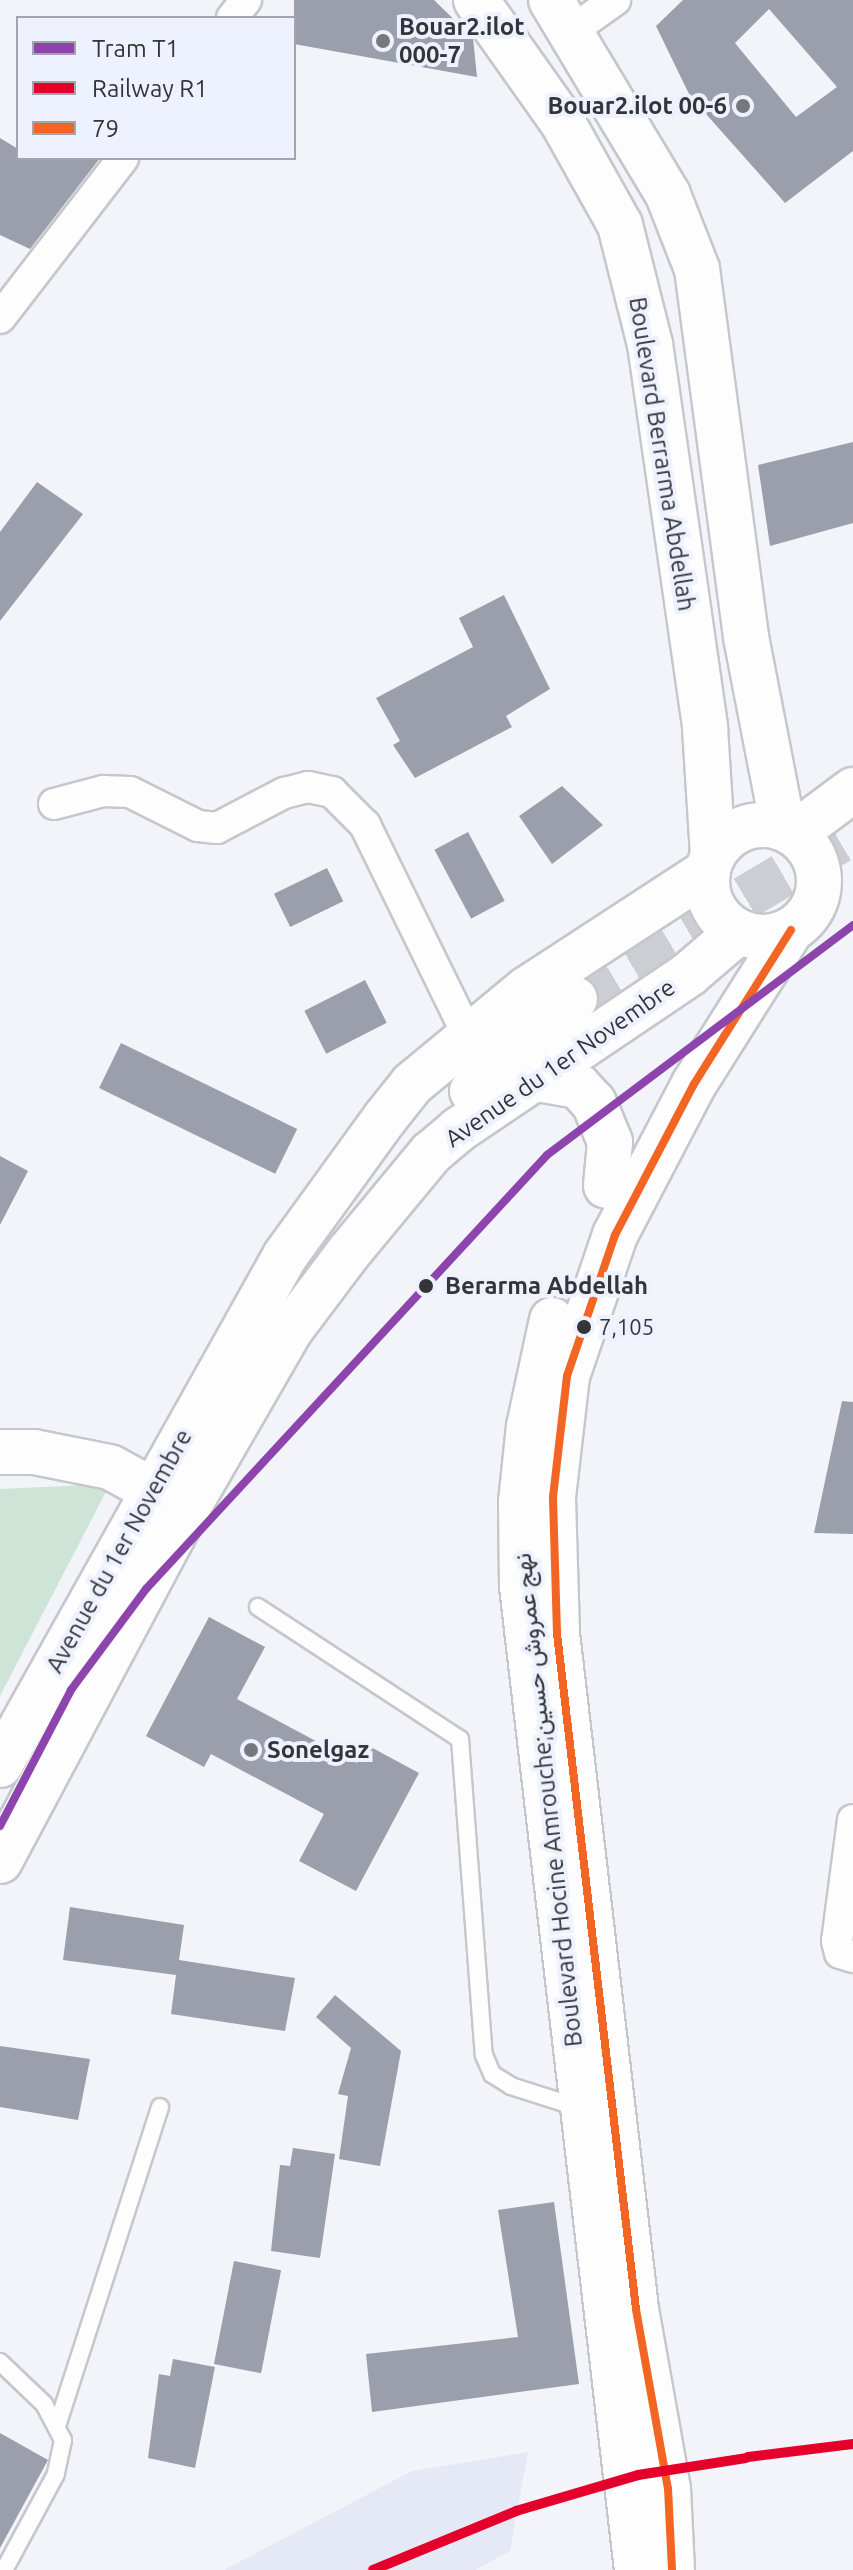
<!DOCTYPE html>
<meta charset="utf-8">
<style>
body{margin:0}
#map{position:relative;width:853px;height:2570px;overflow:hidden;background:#f2f4fa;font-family:Ubuntu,Vazirmatn,sans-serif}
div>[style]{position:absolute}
.built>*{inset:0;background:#e5e9f6}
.green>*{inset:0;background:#cde4d7}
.building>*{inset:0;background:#9b9eab;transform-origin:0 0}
.primary-tunnel>*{height:44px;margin-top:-22px;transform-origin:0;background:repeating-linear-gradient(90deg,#ccced3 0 44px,transparent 0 66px)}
.roads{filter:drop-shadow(2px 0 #c5c7cc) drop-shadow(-2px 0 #c5c7cc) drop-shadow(0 2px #c5c7cc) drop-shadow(0 -2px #c5c7cc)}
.lane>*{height:16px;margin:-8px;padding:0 8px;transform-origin:8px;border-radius:8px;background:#fdfdfe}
.street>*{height:30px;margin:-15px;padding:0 15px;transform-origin:15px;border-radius:15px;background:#fdfdfe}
.secondary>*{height:44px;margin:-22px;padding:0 22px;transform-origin:22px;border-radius:22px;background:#fdfdfe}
.primary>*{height:44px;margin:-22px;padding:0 22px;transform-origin:22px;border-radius:22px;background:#fdfdfe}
.primary>.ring{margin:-22px;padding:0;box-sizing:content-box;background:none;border:44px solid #fdfdfe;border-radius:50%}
.bus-1>*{height:8px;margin:-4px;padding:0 4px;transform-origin:4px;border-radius:4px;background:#f26522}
.rail-1>*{height:10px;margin:-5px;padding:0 5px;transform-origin:5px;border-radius:5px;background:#e4002b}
.tram-1>*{height:8px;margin:-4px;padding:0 4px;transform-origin:4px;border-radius:4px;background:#8e44ad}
.dots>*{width:22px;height:22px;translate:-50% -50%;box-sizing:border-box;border:4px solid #eef2fe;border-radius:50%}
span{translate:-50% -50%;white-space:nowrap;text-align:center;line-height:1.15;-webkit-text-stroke:8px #eef2fe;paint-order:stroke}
.bus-label{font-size:22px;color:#333539}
.left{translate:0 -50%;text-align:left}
.poi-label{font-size:24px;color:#333539;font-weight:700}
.right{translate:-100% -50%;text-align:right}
.street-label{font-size:24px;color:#333539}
.stop-label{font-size:24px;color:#333539;font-weight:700}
.legend{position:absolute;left:16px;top:16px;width:280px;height:144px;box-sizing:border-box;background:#eef2fe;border:2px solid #a3a6af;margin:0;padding:10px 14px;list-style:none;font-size:24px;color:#333539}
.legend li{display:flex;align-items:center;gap:16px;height:40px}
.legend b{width:40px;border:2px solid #a3a6af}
</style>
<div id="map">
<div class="built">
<i style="clip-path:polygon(528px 2452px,510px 2551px,475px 2570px,224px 2570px,412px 2471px)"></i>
</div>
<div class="green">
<i style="clip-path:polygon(110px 1484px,0 1696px,0 1489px)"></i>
</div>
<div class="building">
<i style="clip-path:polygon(294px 0,434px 0,473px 38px,477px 77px,294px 44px)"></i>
<i style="clip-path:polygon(evenodd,683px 0,853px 0,853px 151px,785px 203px,690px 96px,656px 26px,683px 0,769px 9px,837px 87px,796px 117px,735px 43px,769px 9px)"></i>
<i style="clip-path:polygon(0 138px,18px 149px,18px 158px,100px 158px,30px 249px,0 235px)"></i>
<i style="clip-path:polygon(853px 442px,853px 523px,770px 546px,758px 465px)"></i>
<i style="clip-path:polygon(37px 482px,83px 514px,0 621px,0 532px)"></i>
<i style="clip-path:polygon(504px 595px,550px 689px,506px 716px,512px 727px,415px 778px,393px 745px,400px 741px,376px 698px,473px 647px,459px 618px)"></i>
<i style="clip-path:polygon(562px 786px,603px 825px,552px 864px,519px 816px)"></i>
<i style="left:468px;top:832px;width:78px;height:38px;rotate:62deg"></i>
<i style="left:327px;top:868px;width:37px;height:59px;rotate:64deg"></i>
<i style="left:365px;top:980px;width:48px;height:68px;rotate:63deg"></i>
<i style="left:121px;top:1043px;width:196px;height:50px;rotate:26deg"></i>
<i style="clip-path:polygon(0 1156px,28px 1171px,0 1225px)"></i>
<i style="clip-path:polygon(842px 1401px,853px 1402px,853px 1534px,814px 1533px)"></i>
<i style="clip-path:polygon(209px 1617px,265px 1647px,237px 1699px,357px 1763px,367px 1745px,419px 1773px,356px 1891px,299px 1861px,324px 1814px,211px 1754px,204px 1767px,146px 1736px)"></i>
<i style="clip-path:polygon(70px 1907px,184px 1925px,179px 1960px,295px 1978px,285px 2031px,171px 2014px,176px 1975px,63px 1960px)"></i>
<i style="clip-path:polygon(335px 1995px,401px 2051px,380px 2166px,339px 2159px,348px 2096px,338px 2094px,351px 2048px,316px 2017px)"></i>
<i style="clip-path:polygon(0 2046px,90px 2059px,78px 2120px,0 2107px)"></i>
<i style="clip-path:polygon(293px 2148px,335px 2154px,320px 2258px,271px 2251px,280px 2165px,290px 2166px)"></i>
<i style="clip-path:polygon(554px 2202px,579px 2384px,372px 2412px,366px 2354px,518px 2337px,498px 2210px)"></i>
<i style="left:234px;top:2261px;width:48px;height:105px;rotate:11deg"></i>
<i style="clip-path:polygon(173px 2359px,215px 2367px,195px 2468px,148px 2458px,159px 2374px,170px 2376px)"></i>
<i style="clip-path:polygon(0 2433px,48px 2460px,0 2548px)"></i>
</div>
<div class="primary-tunnel">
<i style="left:575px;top:999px;width:324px;rotate:-30.8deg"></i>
</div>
<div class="roads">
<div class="lane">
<i style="left:258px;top:1607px;width:241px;rotate:33.2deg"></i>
<i style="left:460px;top:1739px;width:317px;rotate:85.7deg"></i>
<i style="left:484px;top:2055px;width:21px;rotate:67deg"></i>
<i style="left:492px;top:2074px;width:22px;rotate:32deg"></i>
<i style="left:511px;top:2086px;width:72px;rotate:17.7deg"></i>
<i style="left:0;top:2362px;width:61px;rotate:43.7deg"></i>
<i style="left:44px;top:2404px;width:41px;rotate:62.2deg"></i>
<i style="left:63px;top:2440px;width:35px;rotate:102deg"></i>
<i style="left:56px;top:2474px;width:109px;rotate:118.4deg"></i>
<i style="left:58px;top:2423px;width:332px;rotate:-72.1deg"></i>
</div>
<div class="street">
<i style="left:232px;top:18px;width:23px;rotate:-52deg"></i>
<i style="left:573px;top:30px;width:52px;rotate:-35.5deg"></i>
<i style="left:0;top:318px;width:202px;rotate:-52.4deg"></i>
<i style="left:54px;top:804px;width:51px;rotate:-14.9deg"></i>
<i style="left:103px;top:791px;width:27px;rotate:2deg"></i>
<i style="left:130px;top:792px;width:76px;rotate:26.6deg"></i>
<i style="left:198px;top:826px;width:19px;rotate:6deg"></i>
<i style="left:217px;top:828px;width:76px;rotate:-27.6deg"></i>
<i style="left:284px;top:793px;width:25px;rotate:-14deg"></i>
<i style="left:308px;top:787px;width:25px;rotate:12deg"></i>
<i style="left:332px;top:792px;width:47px;rotate:45deg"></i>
<i style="left:365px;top:825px;width:234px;rotate:63.9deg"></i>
<i style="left:853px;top:1820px;width:122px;rotate:97.5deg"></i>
<i style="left:837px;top:1941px;width:12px;rotate:76deg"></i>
<i style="left:840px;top:1953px;width:14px;rotate:17deg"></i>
</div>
<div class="secondary">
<i style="left:476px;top:0;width:151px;rotate:54.7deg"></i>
<i style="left:563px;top:123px;width:117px;rotate:60.8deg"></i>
<i style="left:620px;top:225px;width:123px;rotate:75.9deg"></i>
<i style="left:650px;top:344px;width:388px;rotate:81.8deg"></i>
<i style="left:705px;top:728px;width:127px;rotate:86.4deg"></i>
<i style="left:551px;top:0;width:227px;rotate:59deg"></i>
<i style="left:668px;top:195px;width:79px;rotate:68.6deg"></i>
<i style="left:697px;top:269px;width:371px;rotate:82.4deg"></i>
<i style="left:746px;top:637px;width:195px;rotate:79deg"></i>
<i style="left:552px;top:1320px;width:108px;rotate:102.2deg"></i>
<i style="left:529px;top:1426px;width:76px;rotate:96deg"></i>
<i style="left:521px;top:1502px;width:84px;rotate:89.3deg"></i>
<i style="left:522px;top:1586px;width:991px;rotate:83.33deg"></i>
<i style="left:0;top:1452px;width:34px"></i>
<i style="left:34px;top:1452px;width:77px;rotate:11.2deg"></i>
<i style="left:110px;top:1467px;width:85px;rotate:28.7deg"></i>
<i style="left:672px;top:2570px;width:81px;rotate:-92.8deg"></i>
<i style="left:668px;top:2489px;width:183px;rotate:-100.1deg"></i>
<i style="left:636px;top:2309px;width:681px;rotate:-96.67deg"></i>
<i style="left:557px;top:1633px;width:136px;rotate:-91.7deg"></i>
<i style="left:553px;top:1497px;width:122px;rotate:-83.4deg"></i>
<i style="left:567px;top:1376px;width:149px;rotate:-71.2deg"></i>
<i style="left:615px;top:1235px;width:170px;rotate:-62.4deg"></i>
<i style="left:694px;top:1084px;width:182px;rotate:-57.8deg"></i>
</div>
<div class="primary">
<i class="ring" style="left:707px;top:825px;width:68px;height:68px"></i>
<i style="left:794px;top:834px;width:74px;rotate:-36.7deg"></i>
<i style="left:532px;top:1078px;width:47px;rotate:9.9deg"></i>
<i style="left:578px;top:1086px;width:23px;rotate:47deg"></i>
<i style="left:594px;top:1103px;width:42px;rotate:67.7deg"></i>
<i style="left:610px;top:1142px;width:44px;rotate:95.2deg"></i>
<i style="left:472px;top:1091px;width:138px;rotate:-41.8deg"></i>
<i style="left:0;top:1765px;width:583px;rotate:-60.75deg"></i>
<i style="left:285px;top:1256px;width:170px;rotate:-54.1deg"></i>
<i style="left:385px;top:1118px;width:43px;rotate:-51.5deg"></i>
<i style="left:412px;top:1084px;width:149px;rotate:-39.6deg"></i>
<i style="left:527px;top:989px;width:216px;rotate:-33.1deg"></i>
<i style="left:0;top:1861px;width:399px;rotate:-62deg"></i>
<i style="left:187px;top:1509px;width:208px;rotate:-60deg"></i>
<i style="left:291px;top:1329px;width:96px;rotate:-53deg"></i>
<i style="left:349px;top:1252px;width:129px;rotate:-50.4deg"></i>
<i style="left:431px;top:1153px;width:35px;rotate:-40deg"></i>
<i style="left:458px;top:1130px;width:279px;rotate:-34deg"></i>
<i style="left:689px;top:974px;width:65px;rotate:-40.6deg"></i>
</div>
</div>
<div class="bus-1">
<i style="left:672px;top:2570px;width:81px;rotate:-92.8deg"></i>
<i style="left:668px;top:2489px;width:183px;rotate:-100.1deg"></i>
<i style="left:636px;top:2309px;width:681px;rotate:-96.67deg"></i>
<i style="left:557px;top:1633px;width:136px;rotate:-91.7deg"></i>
<i style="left:553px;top:1497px;width:122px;rotate:-83.4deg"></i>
<i style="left:567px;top:1376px;width:149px;rotate:-71.2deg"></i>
<i style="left:615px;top:1235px;width:170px;rotate:-62.4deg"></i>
<i style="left:694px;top:1084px;width:182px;rotate:-57.8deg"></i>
</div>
<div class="rail-1">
<i style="left:748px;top:2457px;width:106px;rotate:-7.1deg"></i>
<i style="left:373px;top:2570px;width:155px;rotate:-22.4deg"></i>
<i style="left:516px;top:2511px;width:127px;rotate:-16.4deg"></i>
<i style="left:638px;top:2475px;width:109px;rotate:-8.9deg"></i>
</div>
<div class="tram-1">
<i style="left:0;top:1826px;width:153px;rotate:-62.4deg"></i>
<i style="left:71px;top:1690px;width:126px;rotate:-53.4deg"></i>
<i style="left:146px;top:1589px;width:591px;rotate:-47.26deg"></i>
<i style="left:547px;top:1155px;width:383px;rotate:-36.9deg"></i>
</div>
<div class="dots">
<i style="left:383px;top:41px;background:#76787d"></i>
<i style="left:743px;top:106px;background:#76787d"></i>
<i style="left:426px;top:1286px;background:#333539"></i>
<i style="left:584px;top:1327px;background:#333539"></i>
<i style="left:251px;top:1750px;background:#76787d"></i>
</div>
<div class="bus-label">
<span class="left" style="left:599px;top:1327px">7,105</span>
</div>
<div class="poi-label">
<span class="left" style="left:399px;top:41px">Bouar2.ilot<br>000-7</span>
<span class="right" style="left:727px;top:106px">Bouar2.ilot 00-6</span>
<span class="left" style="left:267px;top:1750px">Sonelgaz</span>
</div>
<div class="street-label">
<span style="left:662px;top:454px;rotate:81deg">Boulevard Berrarma Abdellah</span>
<span style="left:560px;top:1063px;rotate:-35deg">Avenue du 1er Novembre</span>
<span style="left:119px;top:1551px;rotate:-61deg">Avenue du 1er Novembre</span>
<span style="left:548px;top:1800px;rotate:-96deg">Boulevard Hocine Amrouche;نهج عمروش حسين</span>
</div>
<div class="stop-label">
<span class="left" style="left:445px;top:1286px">Berarma Abdellah</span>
</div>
<ul class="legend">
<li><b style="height:10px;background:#8e44ad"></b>Tram T1</li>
<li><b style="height:10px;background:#e4002b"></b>Railway R1</li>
<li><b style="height:10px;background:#f26522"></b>79</li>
</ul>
</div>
